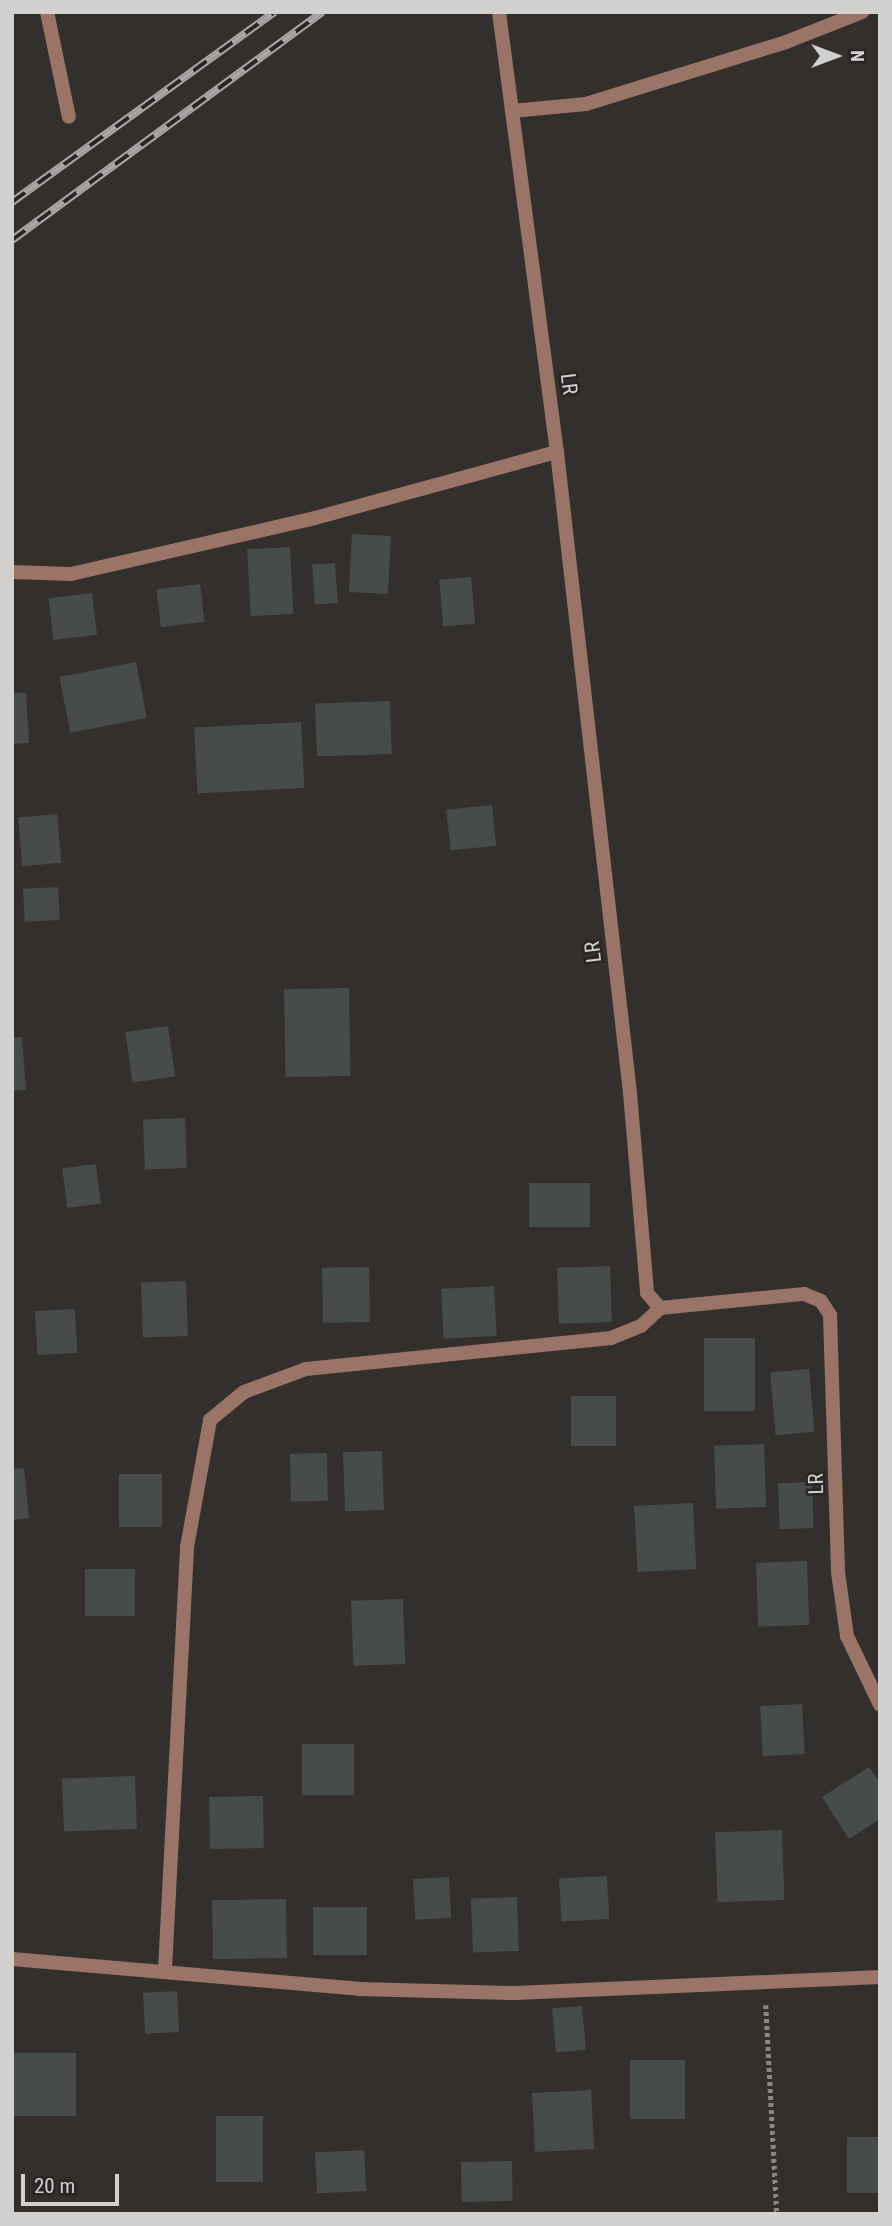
<!DOCTYPE html>
<style>
body{margin:0}
#map{position:relative;width:892px;height:2226px;overflow:hidden;background:#322f2d;font-family:"Roboto Condensed",sans-serif}
div>[style]{position:absolute}
.building>*{inset:0;background:#474b4c;transform-origin:0 0}
.path>*{height:4.5px;margin-top:-2.25px;transform-origin:0;background:repeating-linear-gradient(90deg,#8a8886 0 3.5px,transparent 0 7px)}
.street>*{height:14px;margin:-7px;padding:0 7px;transform-origin:7px;border-radius:7px;background:#997467}
.rail>*{height:8px;margin-top:-4px;transform-origin:0;background:repeating-linear-gradient(90deg,#282524 0 16px,#aaa8a7 0 32px);box-sizing:border-box;border-block:2px solid #aaa8a7}
span{translate:-50% -50%;white-space:nowrap;text-align:center;line-height:1.15;-webkit-text-stroke:5px #282524;paint-order:stroke}
.street-label{font-size:21px;color:#d3d1d0}
.frame{position:absolute;inset:0;border:14px solid #d3d1d0;pointer-events:none}
.north{position:absolute;left:801px;top:21px;width:70px;height:70px;-webkit-text-stroke:5px #282524;paint-order:stroke;rotate:90deg;font-size:19px;font-weight:700;line-height:28px;text-align:center;color:#d3d1d0}
.north::after{content:'';display:block;margin:auto;width:24px;height:32px;background:#d3d1d0;clip-path:polygon(50% 0,100% 100%,50% 72%,0 100%)}
.scale{position:absolute;left:21px;top:2174px;width:98px;height:32px;box-sizing:border-box;border:4px solid #d3d1d0;border-top:0;padding-left:9px;font-size:21px;line-height:24px;white-space:nowrap;color:#d3d1d0;-webkit-text-stroke:5px #282524;paint-order:stroke}
</style>
<div id="map">
<div class="building">
<i style="left:352px;top:534px;width:39px;height:58px;rotate:3deg"></i>
<i style="left:290px;top:547px;width:67px;height:43px;rotate:87deg"></i>
<i style="left:335px;top:563px;width:40px;height:23px;rotate:86deg"></i>
<i style="left:471px;top:577px;width:47px;height:32px;rotate:85deg"></i>
<i style="left:200px;top:584px;width:38px;height:44px;rotate:83deg"></i>
<i style="left:92px;top:593px;width:42px;height:44px;rotate:83deg"></i>
<i style="left:136px;top:662px;width:57px;height:78px;rotate:79deg"></i>
<i style="clip-path:polygon(12px 693px,26px 693px,29px 743px,12px 744px)"></i>
<i style="left:390px;top:701px;width:53px;height:75px;rotate:88deg"></i>
<i style="left:301px;top:722px;width:66px;height:107px;rotate:87deg"></i>
<i style="left:492px;top:805px;width:41px;height:46px;rotate:84deg"></i>
<i style="left:57px;top:814px;width:49px;height:39px;rotate:85deg"></i>
<i style="left:58px;top:887px;width:33px;height:35px;rotate:87deg"></i>
<i style="left:349px;top:988px;width:88px;height:65px;rotate:89deg"></i>
<i style="left:168px;top:1026px;width:51px;height:43px;rotate:82deg"></i>
<i style="clip-path:polygon(22px 1037px,26px 1090px,12px 1091px,12px 1038px)"></i>
<i style="left:185px;top:1118px;width:50px;height:42px;rotate:88deg"></i>
<i style="left:96px;top:1164px;width:40px;height:34px;rotate:83deg"></i>
<i style="left:529px;top:1183px;width:61px;height:44px"></i>
<i style="left:610px;top:1266px;width:56px;height:53px;rotate:88deg"></i>
<i style="left:369px;top:1267px;width:55px;height:47px;rotate:89deg"></i>
<i style="left:186px;top:1281px;width:55px;height:45px;rotate:88deg"></i>
<i style="left:494px;top:1286px;width:50px;height:53px;rotate:87deg"></i>
<i style="left:75px;top:1309px;width:44px;height:40px;rotate:87deg"></i>
<i style="left:704px;top:1338px;width:51px;height:73px"></i>
<i style="left:809px;top:1369px;width:63px;height:39px;rotate:85deg"></i>
<i style="left:571px;top:1396px;width:45px;height:50px"></i>
<i style="left:764px;top:1444px;width:63px;height:50px;rotate:88deg"></i>
<i style="left:382px;top:1451px;width:59px;height:39px;rotate:88deg"></i>
<i style="left:327px;top:1453px;width:48px;height:37px;rotate:89deg"></i>
<i style="clip-path:polygon(24px 1468px,29px 1518px,12px 1520px,12px 1469px)"></i>
<i style="left:119px;top:1474px;width:43px;height:53px"></i>
<i style="left:812px;top:1482px;width:46px;height:34px;rotate:88deg"></i>
<i style="left:693px;top:1503px;width:66px;height:59px;rotate:87deg"></i>
<i style="left:807px;top:1561px;width:64px;height:51px;rotate:88deg"></i>
<i style="left:85px;top:1569px;width:50px;height:47px"></i>
<i style="left:403px;top:1599px;width:65px;height:52px;rotate:88deg"></i>
<i style="left:802px;top:1704px;width:50px;height:42px;rotate:87deg"></i>
<i style="left:302px;top:1744px;width:52px;height:51px"></i>
<i style="clip-path:polygon(869px 1767px,880px 1783px,880px 1819px,849px 1839px,822px 1797px)"></i>
<i style="left:135px;top:1776px;width:53px;height:73px;rotate:88deg"></i>
<i style="left:263px;top:1796px;width:52px;height:54px;rotate:89deg"></i>
<i style="left:782px;top:1830px;width:70px;height:67px;rotate:88deg"></i>
<i style="left:607px;top:1876px;width:43px;height:48px;rotate:87deg"></i>
<i style="left:449px;top:1877px;width:41px;height:36px;rotate:87deg"></i>
<i style="left:517px;top:1897px;width:54px;height:46px;rotate:88deg"></i>
<i style="left:286px;top:1899px;width:59px;height:74px;rotate:89deg"></i>
<i style="left:313px;top:1907px;width:54px;height:48px"></i>
<i style="left:177px;top:1991px;width:41px;height:34px;rotate:87deg"></i>
<i style="left:582px;top:2006px;width:44px;height:30px;rotate:85deg"></i>
<i style="left:76px;top:2053px;width:63px;height:64px;rotate:90deg"></i>
<i style="left:630px;top:2060px;width:55px;height:59px"></i>
<i style="left:591px;top:2090px;width:59px;height:59px;rotate:87deg"></i>
<i style="left:216px;top:2116px;width:47px;height:66px"></i>
<i style="left:880px;top:2137px;width:56px;height:33px;rotate:90deg"></i>
<i style="left:364px;top:2150px;width:41px;height:49px;rotate:87deg"></i>
<i style="left:512px;top:2161px;width:40px;height:51px;rotate:89deg"></i>
</div>
<div class="path">
<i style="left:766px;top:2005px;width:209px;rotate:87deg"></i>
</div>
<div class="street">
<i style="left:47px;top:12px;width:107px;rotate:78.2deg"></i>
<i style="left:499px;top:12px;width:444px;rotate:82.5deg"></i>
<i style="left:557px;top:452px;width:645px;rotate:83.5deg"></i>
<i style="left:630px;top:1093px;width:201px;rotate:85.1deg"></i>
<i style="left:647px;top:1293px;width:20px;rotate:49deg"></i>
<i style="left:660px;top:1308px;width:145px;rotate:-5.6deg"></i>
<i style="left:804px;top:1294px;width:18px;rotate:22deg"></i>
<i style="left:821px;top:1301px;width:17px;rotate:57deg"></i>
<i style="left:830px;top:1315px;width:257px;rotate:88.2deg"></i>
<i style="left:838px;top:1572px;width:65px;rotate:82deg"></i>
<i style="left:847px;top:1636px;width:76px;rotate:64.4deg"></i>
<i style="left:512px;top:111px;width:74px;rotate:-5.4deg"></i>
<i style="left:586px;top:104px;width:209px;rotate:-17.2deg"></i>
<i style="left:786px;top:42px;width:82px;rotate:-21.5deg"></i>
<i style="left:12px;top:572px;width:59px;rotate:1.9deg"></i>
<i style="left:71px;top:574px;width:250px;rotate:-12.9deg"></i>
<i style="left:315px;top:518px;width:251px;rotate:-15.3deg"></i>
<i style="left:12px;top:1959px;width:348px;rotate:4.9deg"></i>
<i style="left:359px;top:1989px;width:156px;rotate:1.5deg"></i>
<i style="left:515px;top:1993px;width:365px;rotate:-2.5deg"></i>
<i style="left:165px;top:1969px;width:423px;rotate:-87deg"></i>
<i style="left:187px;top:1547px;width:129px;rotate:-79.7deg"></i>
<i style="left:210px;top:1420px;width:44px;rotate:-39.5deg"></i>
<i style="left:244px;top:1392px;width:66px;rotate:-20.4deg"></i>
<i style="left:306px;top:1369px;width:307px;rotate:-5.8deg"></i>
<i style="left:611px;top:1338px;width:32px;rotate:-22deg"></i>
<i style="left:641px;top:1326px;width:26px;rotate:-43deg"></i>
</div>
<div class="rail">
<i style="left:12px;top:202px;width:324px;rotate:-35.9deg"></i>
<i style="left:12px;top:240px;width:385px;rotate:-36.3deg"></i>
</div>
<div class="street-label">
<span style="left:569px;top:384px;rotate:83deg">LR</span>
<span style="left:593px;top:952px;rotate:-97deg">LR</span>
<span style="left:816px;top:1484px;rotate:-92deg">LR</span>
</div>
<div class="frame"></div>
<div class="north">N</div>
<div class="scale">20 m</div>
</div>
